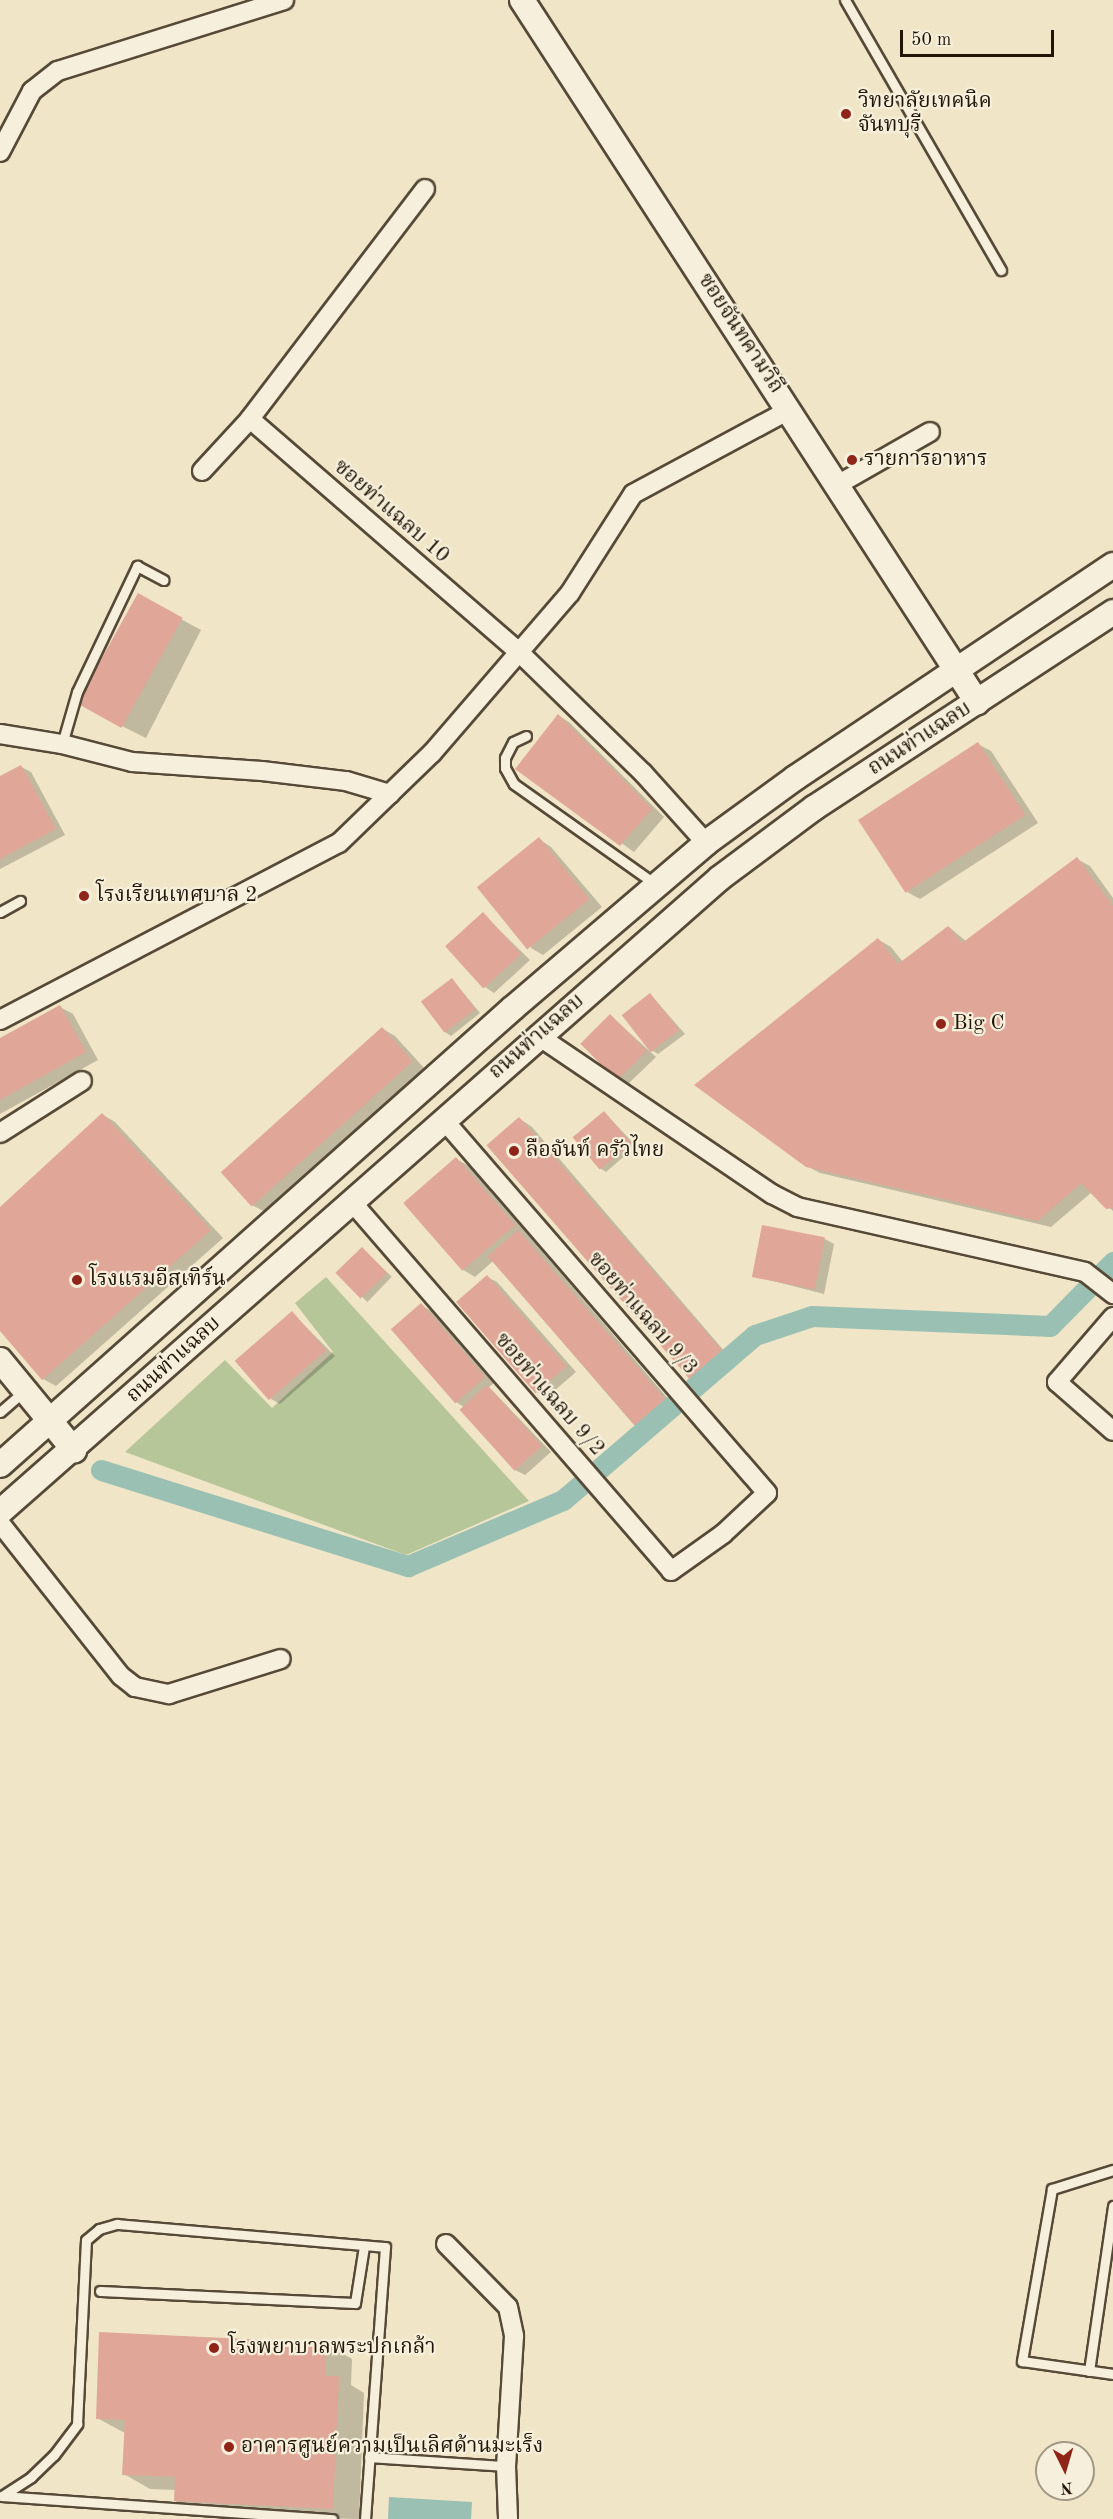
<!DOCTYPE html>
<meta charset="utf-8">
<style>
body{margin:0}
#map{position:relative;width:1113px;height:2519px;overflow:hidden;background:#f0e6c7;font-family:"Old Standard TT","Noto Serif Thai",serif}
div>[style]{position:absolute}
.green>*{inset:0;background:#b6c698}
.water>*{inset:0;background:#9ac0b3}
.shadow>*{inset:0;background:#0003;transform-origin:0 0}
.canal>*{height:21px;margin:-10.5px;padding:0 10.5px;transform-origin:10.5px;border-radius:10.5px;background:#9ac0b3}
.building>*{inset:0;background:#e0a698;transform-origin:0 0}
.roads{filter:drop-shadow(2px 0 #564937) drop-shadow(-2px 0 #564937) drop-shadow(0 2px #564937) drop-shadow(0 -2px #564937)}
.lane>*{height:9px;margin:-4.5px;padding:0 4.5px;transform-origin:4.5px;border-radius:4.5px;background:#f5efdb}
.street>*{height:18px;margin:-9px;padding:0 9px;transform-origin:9px;border-radius:9px;background:#f5efdb}
.secondary>*{height:24px;margin:-12px;padding:0 12px;transform-origin:12px;border-radius:12px;background:#f5efdb}
.dots>*{width:16px;height:16px;translate:-50% -50%;box-sizing:border-box;border:3px solid #f5efdb;border-radius:50%}
span{translate:-50% -50%;white-space:nowrap;text-align:center;line-height:1.15;-webkit-text-stroke:4.5px #f5efdb;paint-order:stroke}
.poi-label{font-size:21px;color:#221507}
.left{translate:0 -50%;text-align:left}
.street-label{font-size:21px;color:#221507}
.north{position:absolute;left:1035px;top:2441px;width:60px;height:60px;box-sizing:border-box;background:#f5efdb;border:2px solid #a19886;border-radius:50%;rotate:175deg;font-size:16px;font-weight:700;line-height:24px;text-align:center;color:#221507}
.north::after{content:'';display:block;margin:auto;width:21px;height:27px;background:#8f2418;clip-path:polygon(50% 0,100% 100%,50% 72%,0 100%)}
.scale{position:absolute;left:900px;top:30px;width:154px;height:27px;box-sizing:border-box;border:3px solid #221507;border-top:0;padding-left:8px;font-size:18px;line-height:21px;white-space:nowrap;color:#221507;-webkit-text-stroke:4px #f5efdb;paint-order:stroke}
</style>
<div id="map">
<div class="green">
<i style="clip-path:polygon(326px 1277px,529px 1501px,406px 1555px,125px 1452px,225px 1360px,272px 1408px,333px 1352px,295px 1303px)"></i>
</div>
<div class="water">
<i style="clip-path:polygon(389px 2497px,472px 2502px,471px 2519px,388px 2519px)"></i>
</div>
<div class="shadow">
<i style="clip-path:polygon(138px 596px,201px 630px,146px 738px,102px 716px)"></i>
<i style="clip-path:polygon(558px 715px,570px 723px,664px 817px,634px 852px,517px 769px)"></i>
<i style="clip-path:polygon(978px 744px,991px 751px,1038px 823px,920px 899px,907px 892px)"></i>
<i style="clip-path:polygon(21px 767px,31px 772px,65px 835px,0 869px,0 778px)"></i>
<i style="clip-path:polygon(539px 839px,551px 847px,602px 907px,543px 955px,531px 948px)"></i>
<i style="clip-path:polygon(1077px 859px,1090px 866px,1113px 898px,1113px 1211px,1092px 1192px,1051px 1227px,820px 1173px,807px 1166px,879px 940px,891px 947px,903px 962px,949px 927px,967px 942px)"></i>
<i style="clip-path:polygon(483px 914px,530px 960px,494px 993px,485px 987px)"></i>
<i style="clip-path:polygon(452px 979px,480px 1013px,451px 1036px,445px 1032px)"></i>
<i style="clip-path:polygon(650px 994px,685px 1034px,658px 1054px,651px 1050px)"></i>
<i style="clip-path:polygon(60px 1007px,73px 1014px,98px 1060px,0 1114px,0 1040px)"></i>
<i style="clip-path:polygon(611px 1016px,656px 1057px,627px 1085px,618px 1080px)"></i>
<i style="clip-path:polygon(383px 1029px,395px 1036px,425px 1069px,265px 1212px,252px 1205px)"></i>
<i style="clip-path:polygon(605px 1113px,636px 1146px,606px 1172px,600px 1168px)"></i>
<i style="clip-path:polygon(103px 1115px,115px 1122px,223px 1238px,56px 1386px,43px 1379px,0 1329px,0 1209px)"></i>
<i style="clip-path:polygon(520px 1119px,532px 1127px,732px 1360px,701px 1386px,689px 1379px)"></i>
<i style="clip-path:polygon(456px 1159px,469px 1166px,676px 1408px,647px 1432px,634px 1425px,493px 1261px,475px 1277px,462px 1269px,405px 1203px)"></i>
<i style="clip-path:polygon(825px 1239px,834px 1244px,824px 1294px,753px 1276px)"></i>
<i style="left:363px;top:1249px;width:40px;height:35px;rotate:44deg"></i>
<i style="clip-path:polygon(487px 1277px,497px 1282px,576px 1372px,546px 1398px,537px 1392px)"></i>
<i style="clip-path:polygon(421px 1305px,431px 1311px,494px 1383px,489px 1387px,551px 1452px,525px 1475px,515px 1470px,464px 1407px,456px 1402px)"></i>
<i style="clip-path:polygon(292px 1313px,335px 1356px,280px 1404px,271px 1399px)"></i>
<i style="clip-path:polygon(326px 2344px,352px 2359px,351px 2385px,364px 2393px,359px 2519px,201px 2516px,175px 2501px,176px 2490px,150px 2489px,124px 2474px,125px 2433px,97px 2418px)"></i>
</div>
<div class="canal">
<i style="left:101px;top:1470px;width:322px;rotate:17.4deg"></i>
<i style="left:408px;top:1566px;width:168px;rotate:-23.1deg"></i>
<i style="left:563px;top:1500px;width:253px;rotate:-40.7deg"></i>
<i style="left:755px;top:1335px;width:60px;rotate:-18.4deg"></i>
<i style="left:812px;top:1316px;width:238px;rotate:2.4deg"></i>
<i style="left:1050px;top:1326px;width:90px;rotate:-45.5deg"></i>
</div>
<div class="building">
<i style="left:138px;top:593px;width:51px;height:126px;rotate:29deg"></i>
<i style="clip-path:polygon(558px 714px,652px 809px,620px 846px,515px 769px)"></i>
<i style="left:978px;top:742px;width:87px;height:143px;rotate:57deg"></i>
<i style="clip-path:polygon(21px 765px,56px 829px,0 859px,0 776px)"></i>
<i style="left:539px;top:837px;width:80px;height:80px;rotate:51deg"></i>
<i style="clip-path:polygon(1077px 857px,1113px 906px,1113px 1208px,1106px 1209px,1081px 1183px,1038px 1221px,806px 1167px,694px 1085px,878px 938px,898px 964px,948px 926px,962px 943px)"></i>
<i style="left:483px;top:912px;width:57px;height:51px;rotate:48deg"></i>
<i style="left:452px;top:978px;width:39px;height:39px;rotate:53deg"></i>
<i style="left:650px;top:993px;width:47px;height:36px;rotate:52deg"></i>
<i style="clip-path:polygon(60px 1005px,86px 1052px,0 1100px,0 1038px)"></i>
<i style="left:610px;top:1014px;width:52px;height:42px;rotate:45deg"></i>
<i style="left:382px;top:1027px;width:46px;height:217px;rotate:48deg"></i>
<i style="left:604px;top:1111px;width:42px;height:41px;rotate:50deg"></i>
<i style="clip-path:polygon(102px 1113px,211px 1230px,42px 1380px,0 1331px,0 1207px)"></i>
<i style="left:519px;top:1117px;width:309px;height:43px;rotate:49deg"></i>
<i style="left:456px;top:1157px;width:90px;height:70px;rotate:49deg"></i>
<i style="left:762px;top:1225px;width:64px;height:53px;rotate:11deg"></i>
<i style="left:518px;top:1230px;width:224px;height:40px;rotate:49deg"></i>
<i style="left:362px;top:1247px;width:36px;height:37px;rotate:46deg"></i>
<i style="left:487px;top:1275px;width:121px;height:41px;rotate:49deg"></i>
<i style="left:421px;top:1303px;width:98px;height:40px;rotate:49deg"></i>
<i style="left:292px;top:1311px;width:52px;height:76px;rotate:49deg"></i>
<i style="left:487px;top:1385px;width:82px;height:37px;rotate:48deg"></i>
<i style="clip-path:polygon(99px 2332px,326px 2343px,325px 2376px,339px 2376px,333px 2509px,174px 2501px,175px 2477px,122px 2475px,125px 2420px,96px 2419px)"></i>
</div>
<div class="roads">
<div class="lane">
<i style="left:845px;top:0;width:312px;rotate:60deg"></i>
<i style="left:526px;top:736px;width:14px;rotate:155deg"></i>
<i style="left:513px;top:742px;width:18px;rotate:117deg"></i>
<i style="left:505px;top:758px;width:10px;rotate:90deg"></i>
<i style="left:505px;top:768px;width:18px;rotate:61deg"></i>
<i style="left:514px;top:784px;width:173px;rotate:35.3deg"></i>
<i style="left:62px;top:744px;width:54px;rotate:-73.9deg"></i>
<i style="left:77px;top:692px;width:140px;rotate:-64.5deg"></i>
<i style="left:137px;top:566px;width:30px;rotate:28deg"></i>
<i style="left:0;top:912px;width:23px;rotate:-29deg"></i>
<i style="left:0;top:1412px;width:33px;rotate:-41deg"></i>
<i style="left:1113px;top:2170px;width:64px;rotate:162.7deg"></i>
<i style="left:1052px;top:2189px;width:175px;rotate:99.9deg"></i>
<i style="left:1022px;top:2361px;width:92px;rotate:8.1deg"></i>
<i style="left:100px;top:2291px;width:255px;rotate:2.7deg"></i>
<i style="left:355px;top:2303px;width:58px;rotate:-81deg"></i>
<i style="left:1089px;top:2371px;width:167px;rotate:-81.7deg"></i>
<i style="left:369px;top:2457px;width:137px;rotate:3.8deg"></i>
<i style="left:2px;top:2496px;width:35px;rotate:-33deg"></i>
<i style="left:31px;top:2477px;width:32px;rotate:-44deg"></i>
<i style="left:54px;top:2455px;width:39px;rotate:-53deg"></i>
<i style="left:77px;top:2424px;width:184px;rotate:-87.2deg"></i>
<i style="left:86px;top:2240px;width:17px;rotate:-40deg"></i>
<i style="left:99px;top:2229px;width:19px;rotate:-16deg"></i>
<i style="left:117px;top:2224px;width:269px;rotate:4.9deg"></i>
<i style="left:385px;top:2247px;width:273px;rotate:94.2deg"></i>
<i style="left:2px;top:2496px;width:331px;rotate:4deg"></i>
</div>
<div class="street">
<i style="left:0;top:152px;width:69px;rotate:-62.3deg"></i>
<i style="left:32px;top:91px;width:33px;rotate:-38deg"></i>
<i style="left:58px;top:71px;width:237px;rotate:-17.4deg"></i>
<i style="left:425px;top:189px;width:289px;rotate:127.3deg"></i>
<i style="left:250px;top:419px;width:356px;rotate:40.9deg"></i>
<i style="left:519px;top:652px;width:173px;rotate:44.3deg"></i>
<i style="left:643px;top:773px;width:94px;rotate:48deg"></i>
<i style="left:202px;top:471px;width:71px;rotate:-47.3deg"></i>
<i style="left:837px;top:485px;width:107px;rotate:-29.7deg"></i>
<i style="left:0;top:734px;width:63px;rotate:9.2deg"></i>
<i style="left:62px;top:744px;width:72px;rotate:14.4deg"></i>
<i style="left:132px;top:762px;width:130px;rotate:4deg"></i>
<i style="left:262px;top:771px;width:85px;rotate:6.8deg"></i>
<i style="left:346px;top:781px;width:46px;rotate:16.5deg"></i>
<i style="left:0;top:1020px;width:382px;rotate:-27.6deg"></i>
<i style="left:339px;top:843px;width:129px;rotate:-44.1deg"></i>
<i style="left:432px;top:753px;width:211px;rotate:-49.2deg"></i>
<i style="left:570px;top:593px;width:117px;rotate:-57.5deg"></i>
<i style="left:633px;top:494px;width:177px;rotate:-28.3deg"></i>
<i style="left:537px;top:1035px;width:284px;rotate:34.1deg"></i>
<i style="left:772px;top:1194px;width:28px;rotate:27deg"></i>
<i style="left:797px;top:1207px;width:295px;rotate:12.7deg"></i>
<i style="left:1085px;top:1272px;width:36px;rotate:38deg"></i>
<i style="left:0;top:1133px;width:97px;rotate:-32.4deg"></i>
<i style="left:351px;top:1201px;width:489px;rotate:49.1deg"></i>
<i style="left:671px;top:1571px;width:64px;rotate:-35.4deg"></i>
<i style="left:723px;top:1534px;width:60px;rotate:-43deg"></i>
<i style="left:767px;top:1493px;width:495px;rotate:-130.9deg"></i>
<i style="left:1113px;top:1317px;width:86px;rotate:130.7deg"></i>
<i style="left:1057px;top:1382px;width:74px;rotate:41.2deg"></i>
<i style="left:0;top:1523px;width:195px;rotate:51.7deg"></i>
<i style="left:121px;top:1676px;width:18px;rotate:38deg"></i>
<i style="left:135px;top:1687px;width:35px;rotate:12deg"></i>
<i style="left:169px;top:1694px;width:117px;rotate:-17.4deg"></i>
<i style="left:446px;top:2244px;width:88px;rotate:45.5deg"></i>
<i style="left:508px;top:2307px;width:30px;rotate:78deg"></i>
<i style="left:514px;top:2336px;width:130px;rotate:93.5deg"></i>
<i style="left:506px;top:2466px;width:53px;rotate:87.8deg"></i>
</div>
<div class="secondary">
<i style="left:522px;top:0;width:837px;rotate:57.05deg"></i>
<i style="left:0;top:1360px;width:117px;rotate:50.6deg"></i>
<i style="left:0;top:1465px;width:687px;rotate:-41.7deg"></i>
<i style="left:513px;top:1008px;width:254px;rotate:-40.5deg"></i>
<i style="left:706px;top:843px;width:110px;rotate:-36.1deg"></i>
<i style="left:795px;top:778px;width:383px;rotate:-33.8deg"></i>
<i style="left:0;top:1512px;width:959px;rotate:-41.37deg"></i>
<i style="left:720px;top:878px;width:117px;rotate:-36.7deg"></i>
<i style="left:814px;top:808px;width:358px;rotate:-33.2deg"></i>
</div>
</div>
<div class="dots">
<i style="left:846px;top:114px;background:#8f2418"></i>
<i style="left:852px;top:460px;background:#8f2418"></i>
<i style="left:84px;top:896px;background:#8f2418"></i>
<i style="left:941px;top:1024px;background:#8f2418"></i>
<i style="left:514px;top:1151px;background:#8f2418"></i>
<i style="left:77px;top:1280px;background:#8f2418"></i>
<i style="left:214px;top:2348px;background:#8f2418"></i>
<i style="left:229px;top:2447px;background:#8f2418"></i>
</div>
<div class="poi-label">
<span class="left" style="left:858px;top:114px">วิทยาลัยเทคนิค<br>จันทบุรี</span>
<span class="left" style="left:864px;top:460px">รายการอาหาร</span>
<span class="left" style="left:96px;top:896px">โรงเรียนเทศบาล 2</span>
<span class="left" style="left:953px;top:1024px">Big C</span>
<span class="left" style="left:526px;top:1151px">ลือจันท์ ครัวไทย</span>
<span class="left" style="left:89px;top:1280px">โรงแรมอีสเทิร์น</span>
<span class="left" style="left:228px;top:2348px">โรงพยาบาลพระปกเกล้า</span>
<span class="left" style="left:241px;top:2447px">อาคารศูนย์ความเป็นเลิศด้านมะเร็ง</span>
</div>
<div class="street-label">
<span style="left:740px;top:334px;rotate:57deg">ซอยจันทคามวิถี</span>
<span style="left:391px;top:512px;rotate:41deg">ซอยท่าแฉลบ 10</span>
<span style="left:920px;top:739px;rotate:-33deg">ถนนท่าแฉลบ</span>
<span style="left:537px;top:1037px;rotate:-41deg">ถนนท่าแฉลบ</span>
<span style="left:642px;top:1314px;rotate:49deg">ซอยท่าแฉลบ 9/3</span>
<span style="left:174px;top:1360px;rotate:-42deg">ถนนท่าแฉลบ</span>
<span style="left:549px;top:1395px;rotate:49deg">ซอยท่าแฉลบ 9/2</span>
</div>
<div class="north">N</div>
<div class="scale">50 m</div>
</div>
